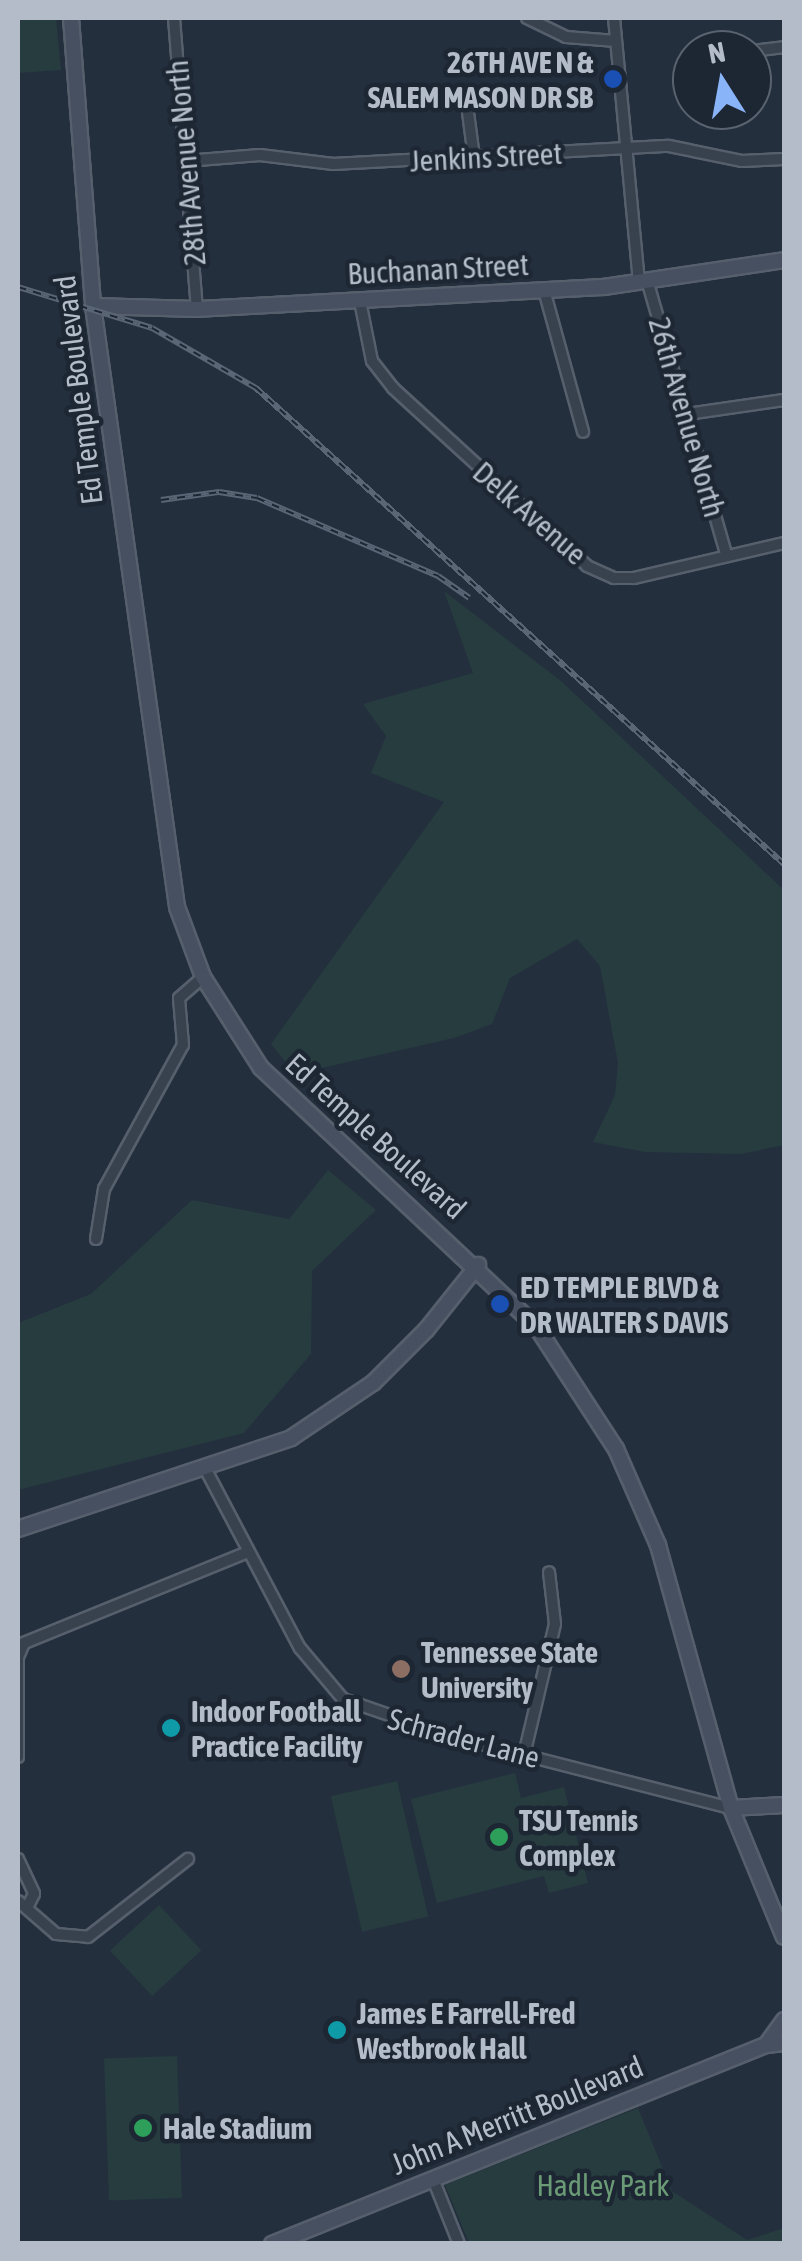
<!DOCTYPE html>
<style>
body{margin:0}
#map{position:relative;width:802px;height:2261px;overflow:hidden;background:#242f3e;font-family:"Asap Condensed",sans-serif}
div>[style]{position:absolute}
.green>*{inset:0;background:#263c3f;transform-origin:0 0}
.roads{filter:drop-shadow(2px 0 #565f6c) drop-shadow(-2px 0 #565f6c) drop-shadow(0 2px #565f6c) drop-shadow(0 -2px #565f6c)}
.street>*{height:10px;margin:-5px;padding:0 5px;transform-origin:5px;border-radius:5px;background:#38414e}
.secondary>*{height:14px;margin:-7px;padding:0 7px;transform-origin:7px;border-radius:7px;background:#465061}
.rail>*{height:6px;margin-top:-3px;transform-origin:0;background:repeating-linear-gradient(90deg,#1d2633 0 8px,#5a6575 0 16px);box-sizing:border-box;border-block:2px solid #5a6575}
.dots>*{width:28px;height:28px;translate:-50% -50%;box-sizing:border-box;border:5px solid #1d2633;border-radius:50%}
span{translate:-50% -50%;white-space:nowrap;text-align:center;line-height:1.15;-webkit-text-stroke:9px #1d2633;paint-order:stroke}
.poi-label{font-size:30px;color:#b4bcc9;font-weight:700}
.right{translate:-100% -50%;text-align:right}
.left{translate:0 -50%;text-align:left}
.street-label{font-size:30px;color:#b4bcc9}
.park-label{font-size:30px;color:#6b9a76}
.frame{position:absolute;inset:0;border:20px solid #b4bcc9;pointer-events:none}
.north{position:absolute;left:672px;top:30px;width:100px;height:100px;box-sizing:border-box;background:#1d2633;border:2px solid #59626f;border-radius:50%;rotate:349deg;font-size:28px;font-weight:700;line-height:40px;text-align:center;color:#b4bcc9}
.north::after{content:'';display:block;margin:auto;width:35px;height:45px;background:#8ab4f8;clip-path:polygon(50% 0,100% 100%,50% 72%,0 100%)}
</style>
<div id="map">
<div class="green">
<i style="clip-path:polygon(18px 18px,56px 18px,61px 70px,18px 73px)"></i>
<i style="clip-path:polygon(444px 591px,561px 681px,784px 890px,784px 1145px,741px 1154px,645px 1152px,593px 1142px,615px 1095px,618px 1063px,600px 966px,577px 939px,510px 978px,492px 1024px,454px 1038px,295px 1074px,271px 1044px,444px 802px,371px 773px,386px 736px,363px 704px,473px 673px)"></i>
<i style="clip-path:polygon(328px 1170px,376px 1210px,312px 1271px,311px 1354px,244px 1433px,18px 1490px,18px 1323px,91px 1294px,192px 1200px,289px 1219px)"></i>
<i style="clip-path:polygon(515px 1773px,521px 1798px,564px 1787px,588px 1883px,549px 1893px,544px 1876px,437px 1903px,411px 1799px)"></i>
<i style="left:397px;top:1781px;width:139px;height:68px;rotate:77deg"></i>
<i style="left:159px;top:1905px;width:62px;height:67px;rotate:47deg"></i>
<i style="left:177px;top:2056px;width:142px;height:73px;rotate:88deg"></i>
<i style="clip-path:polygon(638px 2108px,672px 2191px,747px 2240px,784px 2228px,784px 2243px,469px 2243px,445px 2185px)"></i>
</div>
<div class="roads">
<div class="street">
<i style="left:174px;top:18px;width:292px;rotate:85.5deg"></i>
<i style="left:527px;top:18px;width:43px;rotate:26deg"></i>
<i style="left:566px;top:37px;width:50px;rotate:4.6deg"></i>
<i style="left:614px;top:18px;width:264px;rotate:84.6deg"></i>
<i style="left:752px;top:51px;width:32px;rotate:-7deg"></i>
<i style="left:466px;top:97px;width:62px;rotate:82.5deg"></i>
<i style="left:186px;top:161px;width:74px;rotate:-4.6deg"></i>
<i style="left:260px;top:155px;width:74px;rotate:7deg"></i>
<i style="left:333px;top:164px;width:336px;rotate:-3.1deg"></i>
<i style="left:669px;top:146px;width:75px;rotate:11.6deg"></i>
<i style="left:742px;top:161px;width:42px;rotate:-2.7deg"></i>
<i style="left:647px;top:280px;width:284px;rotate:73.9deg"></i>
<i style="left:544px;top:290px;width:147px;rotate:74.6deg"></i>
<i style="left:360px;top:301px;width:61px;rotate:78.7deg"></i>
<i style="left:372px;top:361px;width:34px;rotate:52deg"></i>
<i style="left:393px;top:388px;width:263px;rotate:42.5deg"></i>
<i style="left:587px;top:566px;width:30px;rotate:24deg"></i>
<i style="left:614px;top:578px;width:20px"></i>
<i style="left:634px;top:578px;width:154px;rotate:-13.1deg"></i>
<i style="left:687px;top:414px;width:98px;rotate:-8.2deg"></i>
<i style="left:96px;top:1239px;width:51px;rotate:-80.9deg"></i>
<i style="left:104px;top:1189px;width:164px;rotate:-61.3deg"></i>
<i style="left:183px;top:1045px;width:47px;rotate:-94.9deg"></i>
<i style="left:179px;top:998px;width:32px;rotate:-41deg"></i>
<i style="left:206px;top:1470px;width:201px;rotate:62.2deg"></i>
<i style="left:300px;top:1648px;width:67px;rotate:49.9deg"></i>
<i style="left:343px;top:1699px;width:113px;rotate:19.1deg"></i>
<i style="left:450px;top:1736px;width:290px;rotate:14.4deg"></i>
<i style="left:524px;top:1755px;width:135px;rotate:-76.7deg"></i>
<i style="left:555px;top:1624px;width:52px;rotate:-96.6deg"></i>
<i style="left:18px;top:1757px;width:100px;rotate:-90deg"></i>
<i style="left:18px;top:1657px;width:15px;rotate:-67deg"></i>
<i style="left:24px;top:1643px;width:242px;rotate:-22.1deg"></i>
<i style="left:18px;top:1859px;width:38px;rotate:65deg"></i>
<i style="left:34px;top:1894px;width:13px;rotate:117deg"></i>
<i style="left:18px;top:1901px;width:50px;rotate:41deg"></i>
<i style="left:56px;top:1934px;width:32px;rotate:5deg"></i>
<i style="left:88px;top:1937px;width:127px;rotate:-38deg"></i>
<i style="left:433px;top:2179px;width:70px;rotate:68.2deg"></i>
</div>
<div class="secondary">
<i style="left:71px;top:18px;width:289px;rotate:85.6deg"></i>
<i style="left:93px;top:306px;width:607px;rotate:82.04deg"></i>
<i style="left:177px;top:907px;width:75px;rotate:69.6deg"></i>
<i style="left:203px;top:977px;width:108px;rotate:57.5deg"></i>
<i style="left:261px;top:1068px;width:377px;rotate:43.2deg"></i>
<i style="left:536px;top:1326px;width:147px;rotate:57deg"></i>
<i style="left:616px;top:1449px;width:105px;rotate:66.4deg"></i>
<i style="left:658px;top:1545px;width:273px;rotate:74.5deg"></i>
<i style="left:731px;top:1808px;width:139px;rotate:67.7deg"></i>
<i style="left:93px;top:306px;width:104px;rotate:1.7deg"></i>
<i style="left:197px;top:309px;width:408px;rotate:-3.1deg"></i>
<i style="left:604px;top:287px;width:182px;rotate:-8.5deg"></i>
<i style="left:18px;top:1529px;width:288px;rotate:-18.4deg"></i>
<i style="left:291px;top:1438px;width:99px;rotate:-33.9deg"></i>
<i style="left:373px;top:1383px;width:76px;rotate:-45deg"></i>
<i style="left:427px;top:1329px;width:82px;rotate:-51.4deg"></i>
<i style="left:731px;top:1808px;width:53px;rotate:-3.2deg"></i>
<i style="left:766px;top:2045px;width:31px;rotate:-54deg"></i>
<i style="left:272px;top:2244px;width:533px;rotate:-21.94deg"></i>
<i style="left:766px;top:2045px;width:18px;rotate:-6deg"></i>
</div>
</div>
<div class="rail">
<i style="left:18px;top:287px;width:140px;rotate:17deg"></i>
<i style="left:152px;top:328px;width:120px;rotate:30deg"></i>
<i style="left:256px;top:388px;width:711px;rotate:42.04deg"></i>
<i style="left:161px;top:500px;width:59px;rotate:-7.9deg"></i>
<i style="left:219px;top:492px;width:38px;rotate:9deg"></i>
<i style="left:257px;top:498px;width:197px;rotate:23.3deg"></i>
<i style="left:438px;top:576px;width:38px;rotate:35deg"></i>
</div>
<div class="dots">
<i style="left:613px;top:79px;background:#1a4fb4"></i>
<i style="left:500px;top:1304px;background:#1a4fb4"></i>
<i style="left:401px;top:1669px;background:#8d6e63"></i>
<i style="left:171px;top:1728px;background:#0f9aa8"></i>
<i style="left:499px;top:1837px;background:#2e9e5b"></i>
<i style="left:337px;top:2030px;background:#0f9aa8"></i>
<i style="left:143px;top:2128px;background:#2e9e5b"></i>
</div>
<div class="poi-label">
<span class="right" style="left:593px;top:79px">26TH AVE N &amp;<br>SALEM MASON DR SB</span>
<span class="left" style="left:520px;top:1304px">ED TEMPLE BLVD &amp;<br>DR WALTER S DAVIS</span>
<span class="left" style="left:421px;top:1669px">Tennessee State<br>University</span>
<span class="left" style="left:191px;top:1728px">Indoor Football<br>Practice Facility</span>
<span class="left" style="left:519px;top:1837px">TSU Tennis<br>Complex</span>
<span class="left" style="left:357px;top:2030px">James E Farrell-Fred<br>Westbrook Hall</span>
<span class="left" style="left:163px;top:2128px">Hale Stadium</span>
</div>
<div class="street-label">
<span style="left:486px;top:157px;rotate:-3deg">Jenkins Street</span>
<span style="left:186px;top:163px;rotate:-95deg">28th Avenue North</span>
<span style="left:438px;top:269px;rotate:-3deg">Buchanan Street</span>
<span style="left:78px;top:390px;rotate:-97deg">Ed Temple Boulevard</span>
<span style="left:687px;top:417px;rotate:74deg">26th Avenue North</span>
<span style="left:530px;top:513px;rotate:41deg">Delk Avenue</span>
<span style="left:376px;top:1136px;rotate:42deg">Ed Temple Boulevard</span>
<span style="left:464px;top:1738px;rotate:15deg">Schrader Lane</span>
<span style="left:517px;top:2115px;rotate:-22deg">John A Merritt Boulevard</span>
</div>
<div class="park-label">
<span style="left:603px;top:2185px">Hadley Park</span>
</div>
<div class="frame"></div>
<div class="north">N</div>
</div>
